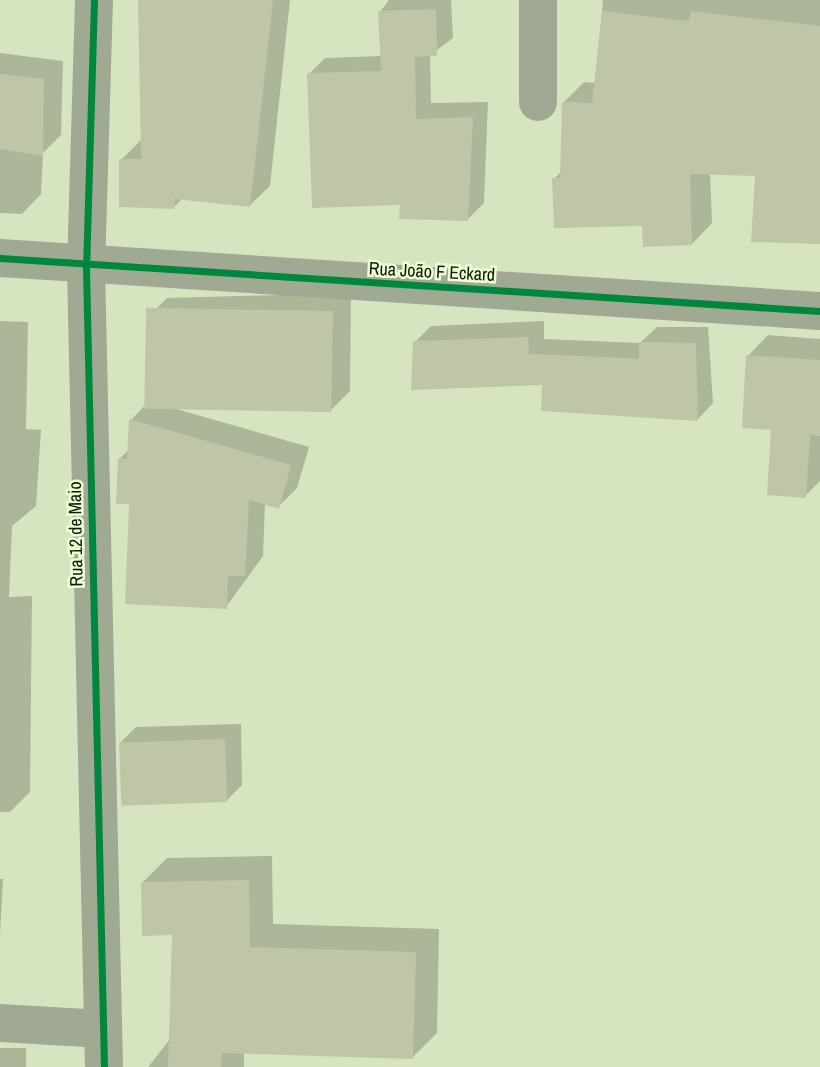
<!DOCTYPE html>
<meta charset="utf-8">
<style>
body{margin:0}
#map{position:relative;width:820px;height:1067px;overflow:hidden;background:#d6e5bf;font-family:"Archivo Narrow",sans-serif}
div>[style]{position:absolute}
.shadow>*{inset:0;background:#0003;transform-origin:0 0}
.building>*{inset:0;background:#bfc6a7;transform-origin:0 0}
.minor>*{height:38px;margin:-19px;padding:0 19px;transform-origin:19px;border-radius:19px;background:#a0a991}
.cycleway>*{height:7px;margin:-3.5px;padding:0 3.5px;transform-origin:3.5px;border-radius:3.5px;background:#00873e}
span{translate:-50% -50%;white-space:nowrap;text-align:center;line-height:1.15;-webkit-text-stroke:5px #edfdd5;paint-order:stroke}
.street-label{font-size:18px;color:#101801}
</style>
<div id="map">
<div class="shadow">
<i style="clip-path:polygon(140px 0,290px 0,270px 186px,249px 206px,183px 198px,174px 207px,121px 160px,142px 139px)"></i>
<i style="clip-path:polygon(389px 0,451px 0,453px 38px,430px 55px,431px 103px,488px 102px,484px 203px,468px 219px,401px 203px,309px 74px,325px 58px,382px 56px,380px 12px)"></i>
<i style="clip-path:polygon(603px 0,820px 0,820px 243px,756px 174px,710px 173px,712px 223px,692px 244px,554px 179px,562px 171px,563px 103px,584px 82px,596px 83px)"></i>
<i style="clip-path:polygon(0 53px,63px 61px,61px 135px,43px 153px,41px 194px,22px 214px,0 213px)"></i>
<i style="clip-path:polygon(351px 293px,350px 391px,331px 410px,176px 409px,309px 447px,297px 488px,278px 507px,265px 503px,263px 556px,226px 607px,131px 502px,119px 459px,129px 450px,131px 420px,149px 401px,148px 317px,167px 298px)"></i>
<i style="clip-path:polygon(0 321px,28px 322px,26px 429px,41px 430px,36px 506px,12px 526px,9px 597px,32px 596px,30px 792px,10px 812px,0 812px)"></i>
<i style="clip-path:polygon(544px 321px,544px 339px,640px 343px,657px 327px,708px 327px,713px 403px,698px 419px,543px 383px,415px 342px,431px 326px)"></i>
<i style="clip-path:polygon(768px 335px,820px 339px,820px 481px,805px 496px,748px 356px)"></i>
<i style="clip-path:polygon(241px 724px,242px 785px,226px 801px,120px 743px,136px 727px)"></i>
<i style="clip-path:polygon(272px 856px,273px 924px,439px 929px,437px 1033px,413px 1057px,244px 1052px,244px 1067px,148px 1067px,171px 1038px,174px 934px,143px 882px,167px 858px)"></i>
<i style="clip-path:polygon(0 879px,3px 879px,0 935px)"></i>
<i style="left:26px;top:1048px;width:19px;height:26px;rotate:90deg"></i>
</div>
<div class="building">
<i style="clip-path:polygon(138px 0,273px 0,250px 207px,175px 199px,174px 209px,119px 207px,119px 159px,141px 159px)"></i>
<i style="clip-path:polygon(436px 9px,437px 56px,415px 57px,416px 119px,473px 117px,468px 221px,399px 219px,400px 205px,312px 208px,307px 73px,381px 71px,378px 11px)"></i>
<i style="clip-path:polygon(602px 11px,689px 21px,690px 11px,820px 26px,820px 244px,751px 242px,755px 176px,690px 174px,692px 245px,643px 247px,642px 226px,554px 228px,552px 178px,560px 178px,562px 102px,592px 103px)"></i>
<i style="clip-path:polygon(0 74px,44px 79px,43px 156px,0 149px)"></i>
<i style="left:333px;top:311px;width:101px;height:187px;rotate:91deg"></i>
<i style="clip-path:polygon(528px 337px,529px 354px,626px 358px,639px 359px,639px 342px,696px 343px,698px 421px,541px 411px,542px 385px,411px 390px,413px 341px)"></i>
<i style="clip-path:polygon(746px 355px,820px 360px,820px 436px,810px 435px,806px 498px,767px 495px,771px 430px,742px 428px)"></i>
<i style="clip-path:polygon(129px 419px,291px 465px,279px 509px,249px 500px,245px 576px,228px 576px,227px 609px,125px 604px,129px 504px,116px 504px,118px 458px,127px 459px)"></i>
<i style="left:225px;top:739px;width:63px;height:106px;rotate:88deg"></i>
<i style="clip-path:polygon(249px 880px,250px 947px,416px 952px,413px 1059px,222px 1053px,221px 1067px,168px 1067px,172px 935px,142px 936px,141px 882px)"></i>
</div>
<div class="minor">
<i style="left:94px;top:0;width:268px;rotate:91.7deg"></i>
<i style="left:86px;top:268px;width:799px;rotate:88.71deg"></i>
<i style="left:538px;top:0;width:102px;rotate:90deg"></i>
<i style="left:0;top:258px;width:822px;rotate:3.7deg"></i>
<i style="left:0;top:1023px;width:103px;rotate:3.3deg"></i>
</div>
<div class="cycleway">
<i style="left:94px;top:0;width:268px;rotate:91.7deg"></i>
<i style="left:86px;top:268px;width:799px;rotate:88.71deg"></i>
<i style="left:0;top:258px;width:822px;rotate:3.7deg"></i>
</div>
<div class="street-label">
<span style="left:432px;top:272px;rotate:3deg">Rua João F Eckard</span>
<span style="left:76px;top:534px;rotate:-91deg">Rua 12 de Maio</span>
</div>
</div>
